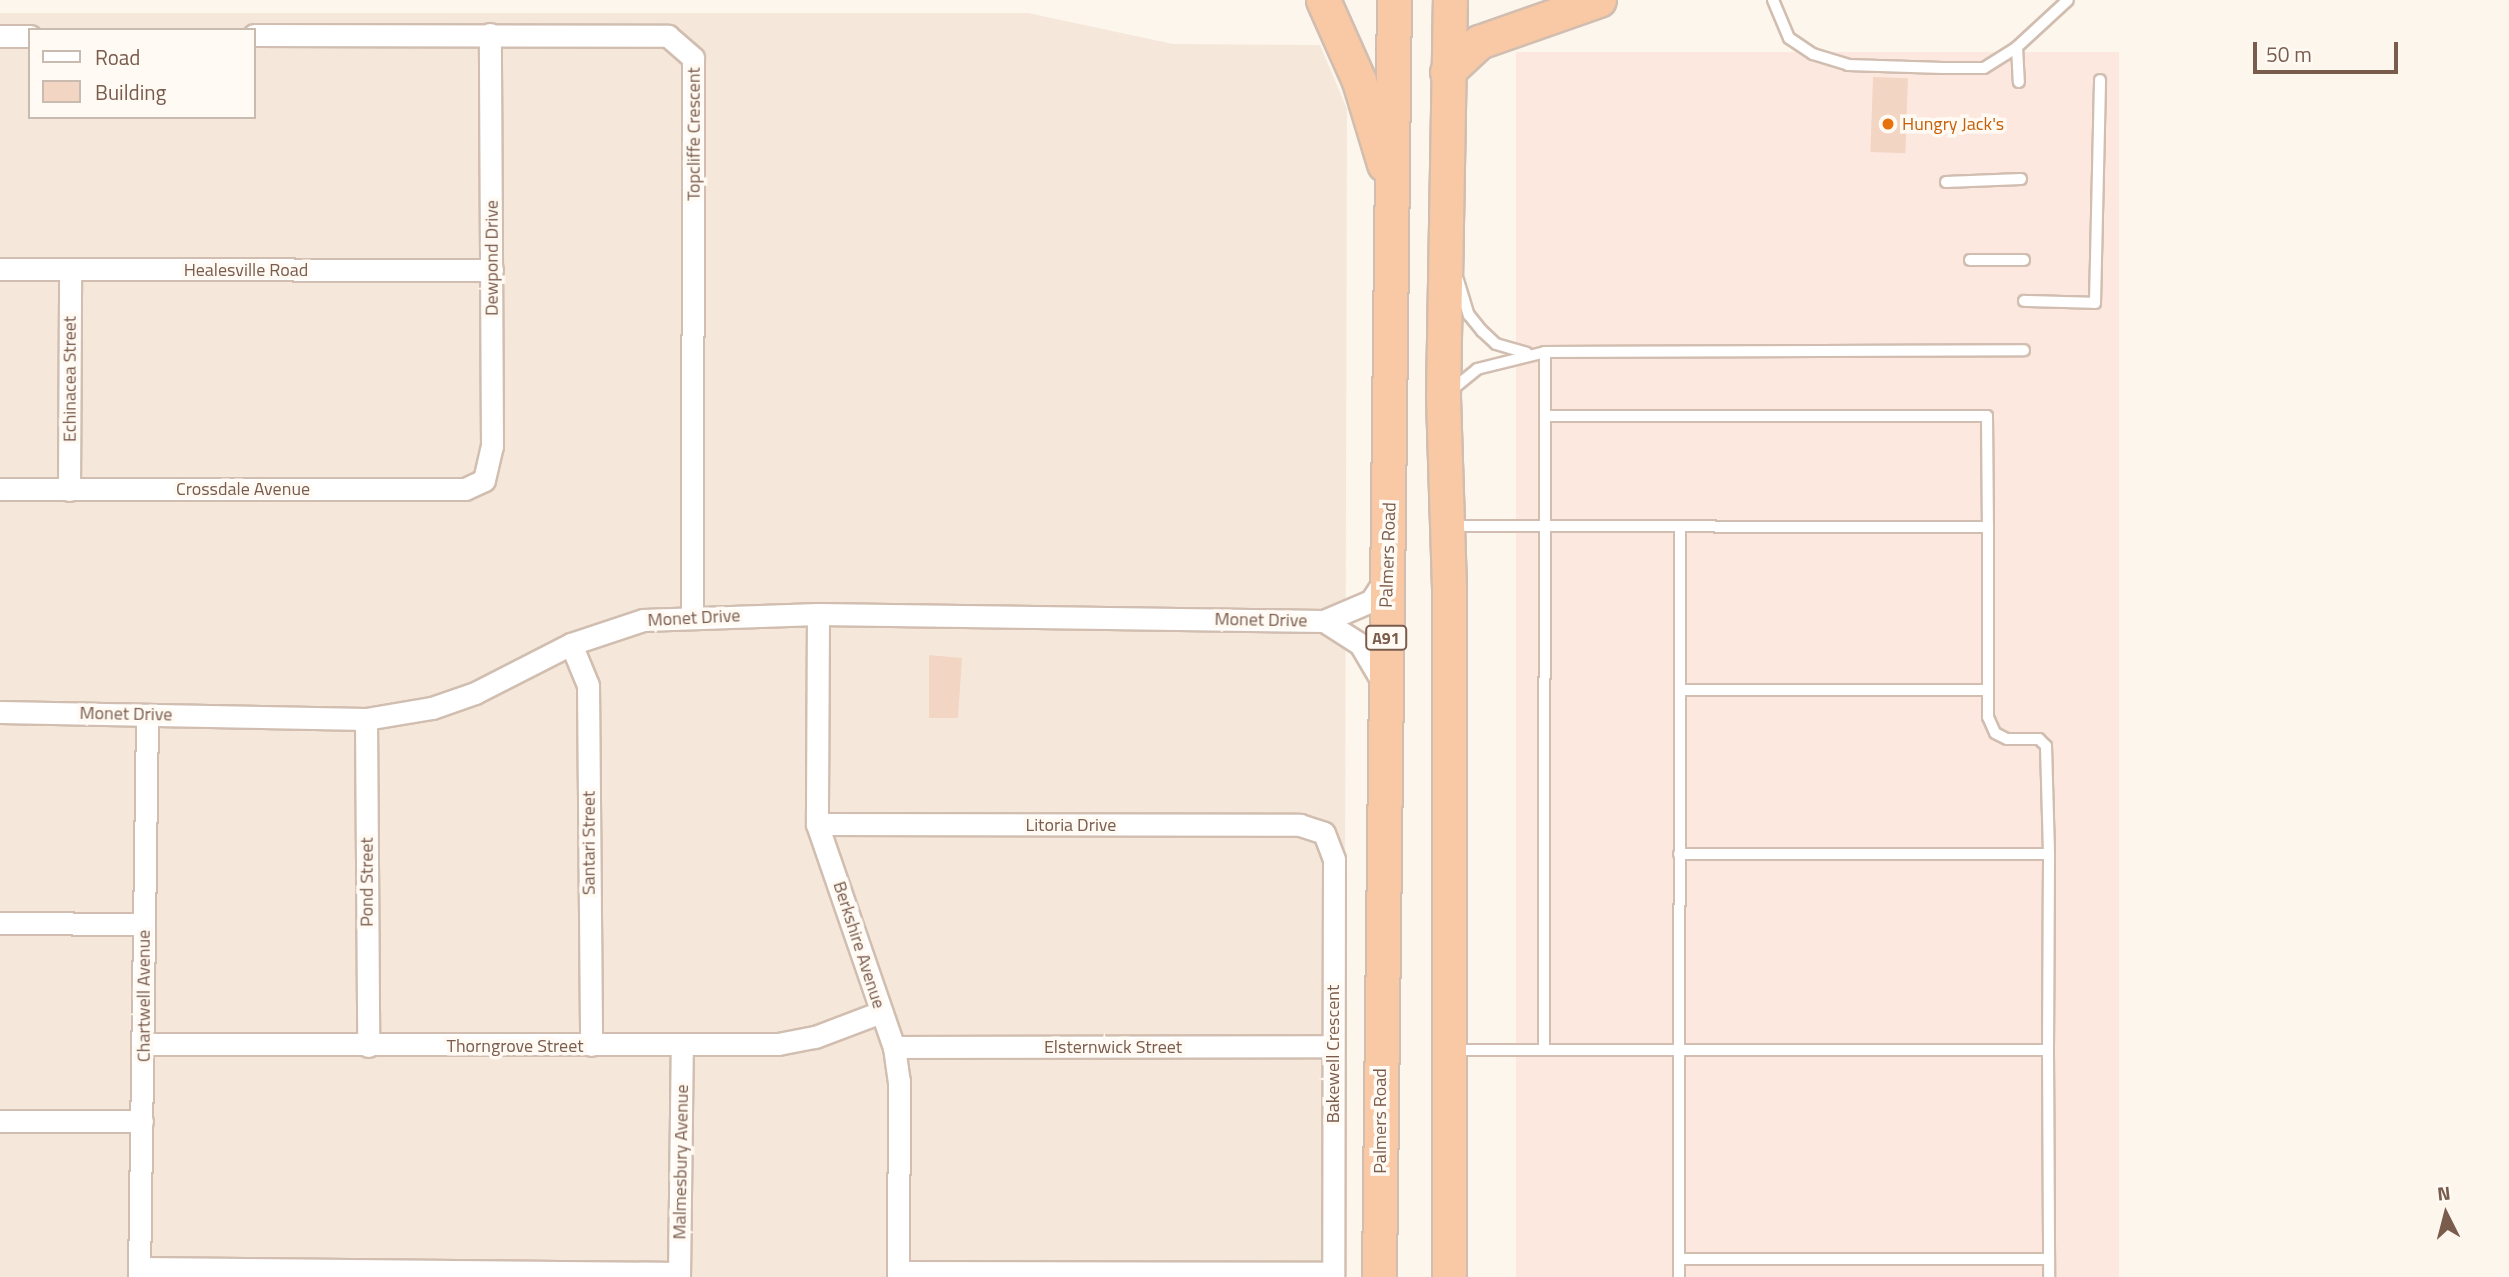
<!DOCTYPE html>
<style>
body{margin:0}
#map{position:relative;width:2509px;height:1277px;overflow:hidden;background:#fdf6ec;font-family:"Titillium Web",sans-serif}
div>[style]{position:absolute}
.residential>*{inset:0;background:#f5e8da}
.commercial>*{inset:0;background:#fde8e0;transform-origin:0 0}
.building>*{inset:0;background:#f3d5c3;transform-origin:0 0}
.roads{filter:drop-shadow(2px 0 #d1beb0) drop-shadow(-2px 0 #d1beb0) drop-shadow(0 2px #d1beb0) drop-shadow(0 -2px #d1beb0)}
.service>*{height:10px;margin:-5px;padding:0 5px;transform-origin:5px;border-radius:5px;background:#fff}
.minor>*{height:21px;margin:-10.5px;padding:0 10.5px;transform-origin:10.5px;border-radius:10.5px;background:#fff}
.trunk>*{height:33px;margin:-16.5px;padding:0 16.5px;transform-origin:16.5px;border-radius:16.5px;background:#f9c8a4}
.dots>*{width:19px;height:19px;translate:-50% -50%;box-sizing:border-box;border:4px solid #fffaf3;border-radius:50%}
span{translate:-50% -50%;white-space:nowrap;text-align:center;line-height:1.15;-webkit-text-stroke:7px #fffaf3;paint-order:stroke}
.shield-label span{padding:2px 5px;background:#fffaf3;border:2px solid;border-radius:5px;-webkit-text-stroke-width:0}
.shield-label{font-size:16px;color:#7a5c4d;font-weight:700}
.food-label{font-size:18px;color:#c56008}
.left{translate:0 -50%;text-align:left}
.street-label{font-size:18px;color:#7a5c4d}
.legend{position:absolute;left:28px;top:28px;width:228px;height:91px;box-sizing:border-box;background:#fffaf3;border:2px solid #cabbb1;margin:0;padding:9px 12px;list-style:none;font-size:21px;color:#7a5c4d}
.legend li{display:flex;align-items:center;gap:14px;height:35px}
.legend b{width:35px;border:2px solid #cabbb1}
.north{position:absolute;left:2411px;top:1179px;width:70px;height:70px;-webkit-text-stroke:5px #fffaf3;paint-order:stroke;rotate:354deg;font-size:19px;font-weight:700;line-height:28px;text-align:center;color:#7a5c4d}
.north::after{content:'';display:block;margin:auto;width:24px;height:32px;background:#7a5c4d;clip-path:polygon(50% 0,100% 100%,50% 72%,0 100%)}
.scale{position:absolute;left:2253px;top:42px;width:145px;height:32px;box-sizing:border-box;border:4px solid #7a5c4d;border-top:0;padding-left:9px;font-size:21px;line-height:24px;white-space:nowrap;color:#7a5c4d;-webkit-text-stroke:5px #fffaf3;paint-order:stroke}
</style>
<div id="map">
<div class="residential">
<i style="clip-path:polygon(evenodd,0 13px,1028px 13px,1173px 44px,1320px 45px,1347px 109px,1344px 1277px,0 1277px,0 13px,30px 30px,254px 30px,254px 117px,30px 117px,30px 30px)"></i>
</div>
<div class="commercial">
<i style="left:2119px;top:52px;width:1225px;height:603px;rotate:90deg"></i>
</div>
<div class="building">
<i style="left:1873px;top:77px;width:35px;height:75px;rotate:2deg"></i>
<i style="clip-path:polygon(929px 655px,962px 658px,958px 718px,929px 718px)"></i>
</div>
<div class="roads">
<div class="service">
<i style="left:1773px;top:0;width:41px;rotate:67.2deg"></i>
<i style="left:1789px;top:38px;width:29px;rotate:34deg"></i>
<i style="left:1813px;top:54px;width:37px;rotate:17deg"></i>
<i style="left:1848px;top:65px;width:95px;rotate:1.8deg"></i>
<i style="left:1943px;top:68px;width:41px"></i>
<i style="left:1984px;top:68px;width:39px;rotate:-32deg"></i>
<i style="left:2017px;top:47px;width:69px;rotate:-42.7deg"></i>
<i style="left:2017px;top:47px;width:35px;rotate:87deg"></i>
<i style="left:1946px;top:182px;width:75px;rotate:-2.3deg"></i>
<i style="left:1970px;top:260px;width:54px"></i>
<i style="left:1458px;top:280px;width:37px;rotate:73deg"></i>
<i style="left:1469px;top:315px;width:21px;rotate:51deg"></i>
<i style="left:1482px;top:331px;width:19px;rotate:43deg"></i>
<i style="left:1496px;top:344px;width:32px;rotate:16deg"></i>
<i style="left:2024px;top:301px;width:71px;rotate:1.6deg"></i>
<i style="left:2095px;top:303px;width:223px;rotate:-88.7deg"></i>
<i style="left:1449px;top:392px;width:36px;rotate:-39deg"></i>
<i style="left:1477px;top:369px;width:70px;rotate:-14deg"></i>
<i style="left:1545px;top:352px;width:479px;rotate:-0.2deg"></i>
<i style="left:1545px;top:416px;width:442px"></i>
<i style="left:1987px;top:416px;width:111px;rotate:89.5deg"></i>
<i style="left:1452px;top:526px;width:536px;rotate:0.11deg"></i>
<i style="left:1988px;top:527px;width:190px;rotate:90deg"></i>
<i style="left:1988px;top:717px;width:17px;rotate:66deg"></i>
<i style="left:1995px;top:733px;width:13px;rotate:27deg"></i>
<i style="left:2007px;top:739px;width:32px"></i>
<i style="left:2039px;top:739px;width:10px;rotate:45deg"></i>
<i style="left:2046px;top:746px;width:108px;rotate:88.4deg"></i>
<i style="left:1680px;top:690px;width:307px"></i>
<i style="left:1452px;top:1050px;width:596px"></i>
<i style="left:2048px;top:1050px;width:196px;rotate:-89.7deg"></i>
<i style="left:2049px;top:854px;width:370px;rotate:180deg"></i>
<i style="left:1544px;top:1050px;width:698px;rotate:-89.92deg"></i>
<i style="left:2048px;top:1050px;width:227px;rotate:89.7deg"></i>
<i style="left:1679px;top:1259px;width:370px"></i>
<i style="left:1679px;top:1277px;width:749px;rotate:-89.92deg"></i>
</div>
<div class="minor">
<i style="left:254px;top:35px;width:414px;rotate:0.1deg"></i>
<i style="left:668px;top:36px;width:33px;rotate:41deg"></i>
<i style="left:693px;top:58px;width:558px;rotate:90.1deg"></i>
<i style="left:0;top:36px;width:30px"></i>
<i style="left:0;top:269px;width:492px;rotate:0.1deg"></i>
<i style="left:0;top:489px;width:465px"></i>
<i style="left:465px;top:489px;width:21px;rotate:-25deg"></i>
<i style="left:484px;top:480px;width:35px;rotate:-77deg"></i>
<i style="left:492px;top:446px;width:412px;rotate:-90.3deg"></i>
<i style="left:69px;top:490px;width:221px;rotate:-89.7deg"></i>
<i style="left:818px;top:614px;width:210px;rotate:90.3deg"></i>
<i style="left:817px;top:824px;width:236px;rotate:71deg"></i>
<i style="left:894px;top:1047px;width:34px;rotate:82deg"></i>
<i style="left:899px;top:1081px;width:196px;rotate:90.3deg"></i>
<i style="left:1324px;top:621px;width:43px;rotate:32.6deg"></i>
<i style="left:1360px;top:644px;width:45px;rotate:59.5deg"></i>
<i style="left:571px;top:644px;width:44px;rotate:67.5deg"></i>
<i style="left:588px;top:685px;width:360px;rotate:89.5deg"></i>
<i style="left:0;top:712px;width:366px;rotate:1.1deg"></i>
<i style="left:366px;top:719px;width:67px;rotate:-9.5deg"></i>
<i style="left:432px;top:708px;width:46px;rotate:-19.2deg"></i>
<i style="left:475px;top:693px;width:108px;rotate:-27deg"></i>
<i style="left:571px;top:644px;width:76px;rotate:-18.4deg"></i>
<i style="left:643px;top:620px;width:175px;rotate:-2deg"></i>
<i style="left:818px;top:614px;width:506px;rotate:0.79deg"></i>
<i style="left:1324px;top:621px;width:51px;rotate:-23.1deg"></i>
<i style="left:1371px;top:601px;width:27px;rotate:-57deg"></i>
<i style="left:366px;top:719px;width:327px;rotate:89.6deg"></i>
<i style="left:817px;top:824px;width:483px;rotate:0.1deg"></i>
<i style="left:1300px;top:825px;width:25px;rotate:18deg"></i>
<i style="left:1324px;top:833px;width:28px;rotate:69deg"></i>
<i style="left:1334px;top:859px;width:418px;rotate:90.1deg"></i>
<i style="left:0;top:923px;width:144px;rotate:0.4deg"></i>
<i style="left:144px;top:1044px;width:634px"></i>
<i style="left:778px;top:1044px;width:38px;rotate:-11deg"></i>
<i style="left:815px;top:1037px;width:71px;rotate:-20.7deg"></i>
<i style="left:894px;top:1047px;width:438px;rotate:-0.1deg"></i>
<i style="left:0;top:1121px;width:142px"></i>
<i style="left:139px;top:1268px;width:540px;rotate:0.53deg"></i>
<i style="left:898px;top:1272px;width:435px;rotate:0.1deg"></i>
<i style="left:139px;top:1277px;width:562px;rotate:-89.18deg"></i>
<i style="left:679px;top:1277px;width:231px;rotate:-89.3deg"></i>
</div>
<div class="trunk">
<i style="left:1323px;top:0;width:89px;rotate:66deg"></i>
<i style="left:1359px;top:81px;width:87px;rotate:73.2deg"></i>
<i style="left:1447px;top:72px;width:44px;rotate:-43.2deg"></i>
<i style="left:1479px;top:42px;width:127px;rotate:-19.3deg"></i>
<i style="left:1379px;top:1277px;width:1277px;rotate:-89.33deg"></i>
<i style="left:1449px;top:1277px;width:689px;rotate:-90deg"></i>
<i style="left:1449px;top:588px;width:192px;rotate:-91.8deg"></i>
<i style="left:1443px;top:396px;width:396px;rotate:-89deg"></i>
</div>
</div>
<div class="dots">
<i style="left:1888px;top:124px;background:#e8710a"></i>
</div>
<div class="shield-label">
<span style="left:1386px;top:638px">A91</span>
</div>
<div class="food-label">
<span class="left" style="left:1902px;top:124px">Hungry Jack's</span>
</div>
<div class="street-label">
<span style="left:694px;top:134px;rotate:-90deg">Topcliffe Crescent</span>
<span style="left:492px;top:258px;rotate:-90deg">Dewpond Drive</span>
<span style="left:246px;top:270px">Healesville Road</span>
<span style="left:70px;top:379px;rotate:-90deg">Echinacea Street</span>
<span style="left:243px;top:489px">Crossdale Avenue</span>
<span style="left:1388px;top:555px;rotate:-88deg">Palmers Road</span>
<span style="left:694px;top:618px;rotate:-3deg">Monet Drive</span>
<span style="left:1261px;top:620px;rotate:1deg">Monet Drive</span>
<span style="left:126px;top:714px;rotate:1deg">Monet Drive</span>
<span style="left:1071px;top:825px">Litoria Drive</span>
<span style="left:589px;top:843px;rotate:-90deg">Santari Street</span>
<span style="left:367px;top:882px;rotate:-90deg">Pond Street</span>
<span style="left:859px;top:945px;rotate:72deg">Berkshire Avenue</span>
<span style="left:144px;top:996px;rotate:-90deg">Chartwell Avenue</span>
<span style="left:515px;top:1046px">Thorngrove Street</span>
<span style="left:1113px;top:1047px">Elsternwick Street</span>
<span style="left:1333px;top:1054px;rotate:-90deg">Bakewell Crescent</span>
<span style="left:1380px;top:1121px;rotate:-90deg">Palmers Road</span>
<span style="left:681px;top:1162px;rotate:-89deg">Malmesbury Avenue</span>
</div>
<ul class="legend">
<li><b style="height:9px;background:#fff"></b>Road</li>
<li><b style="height:19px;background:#f3d5c3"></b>Building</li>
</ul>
<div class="north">N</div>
<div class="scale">50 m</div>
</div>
